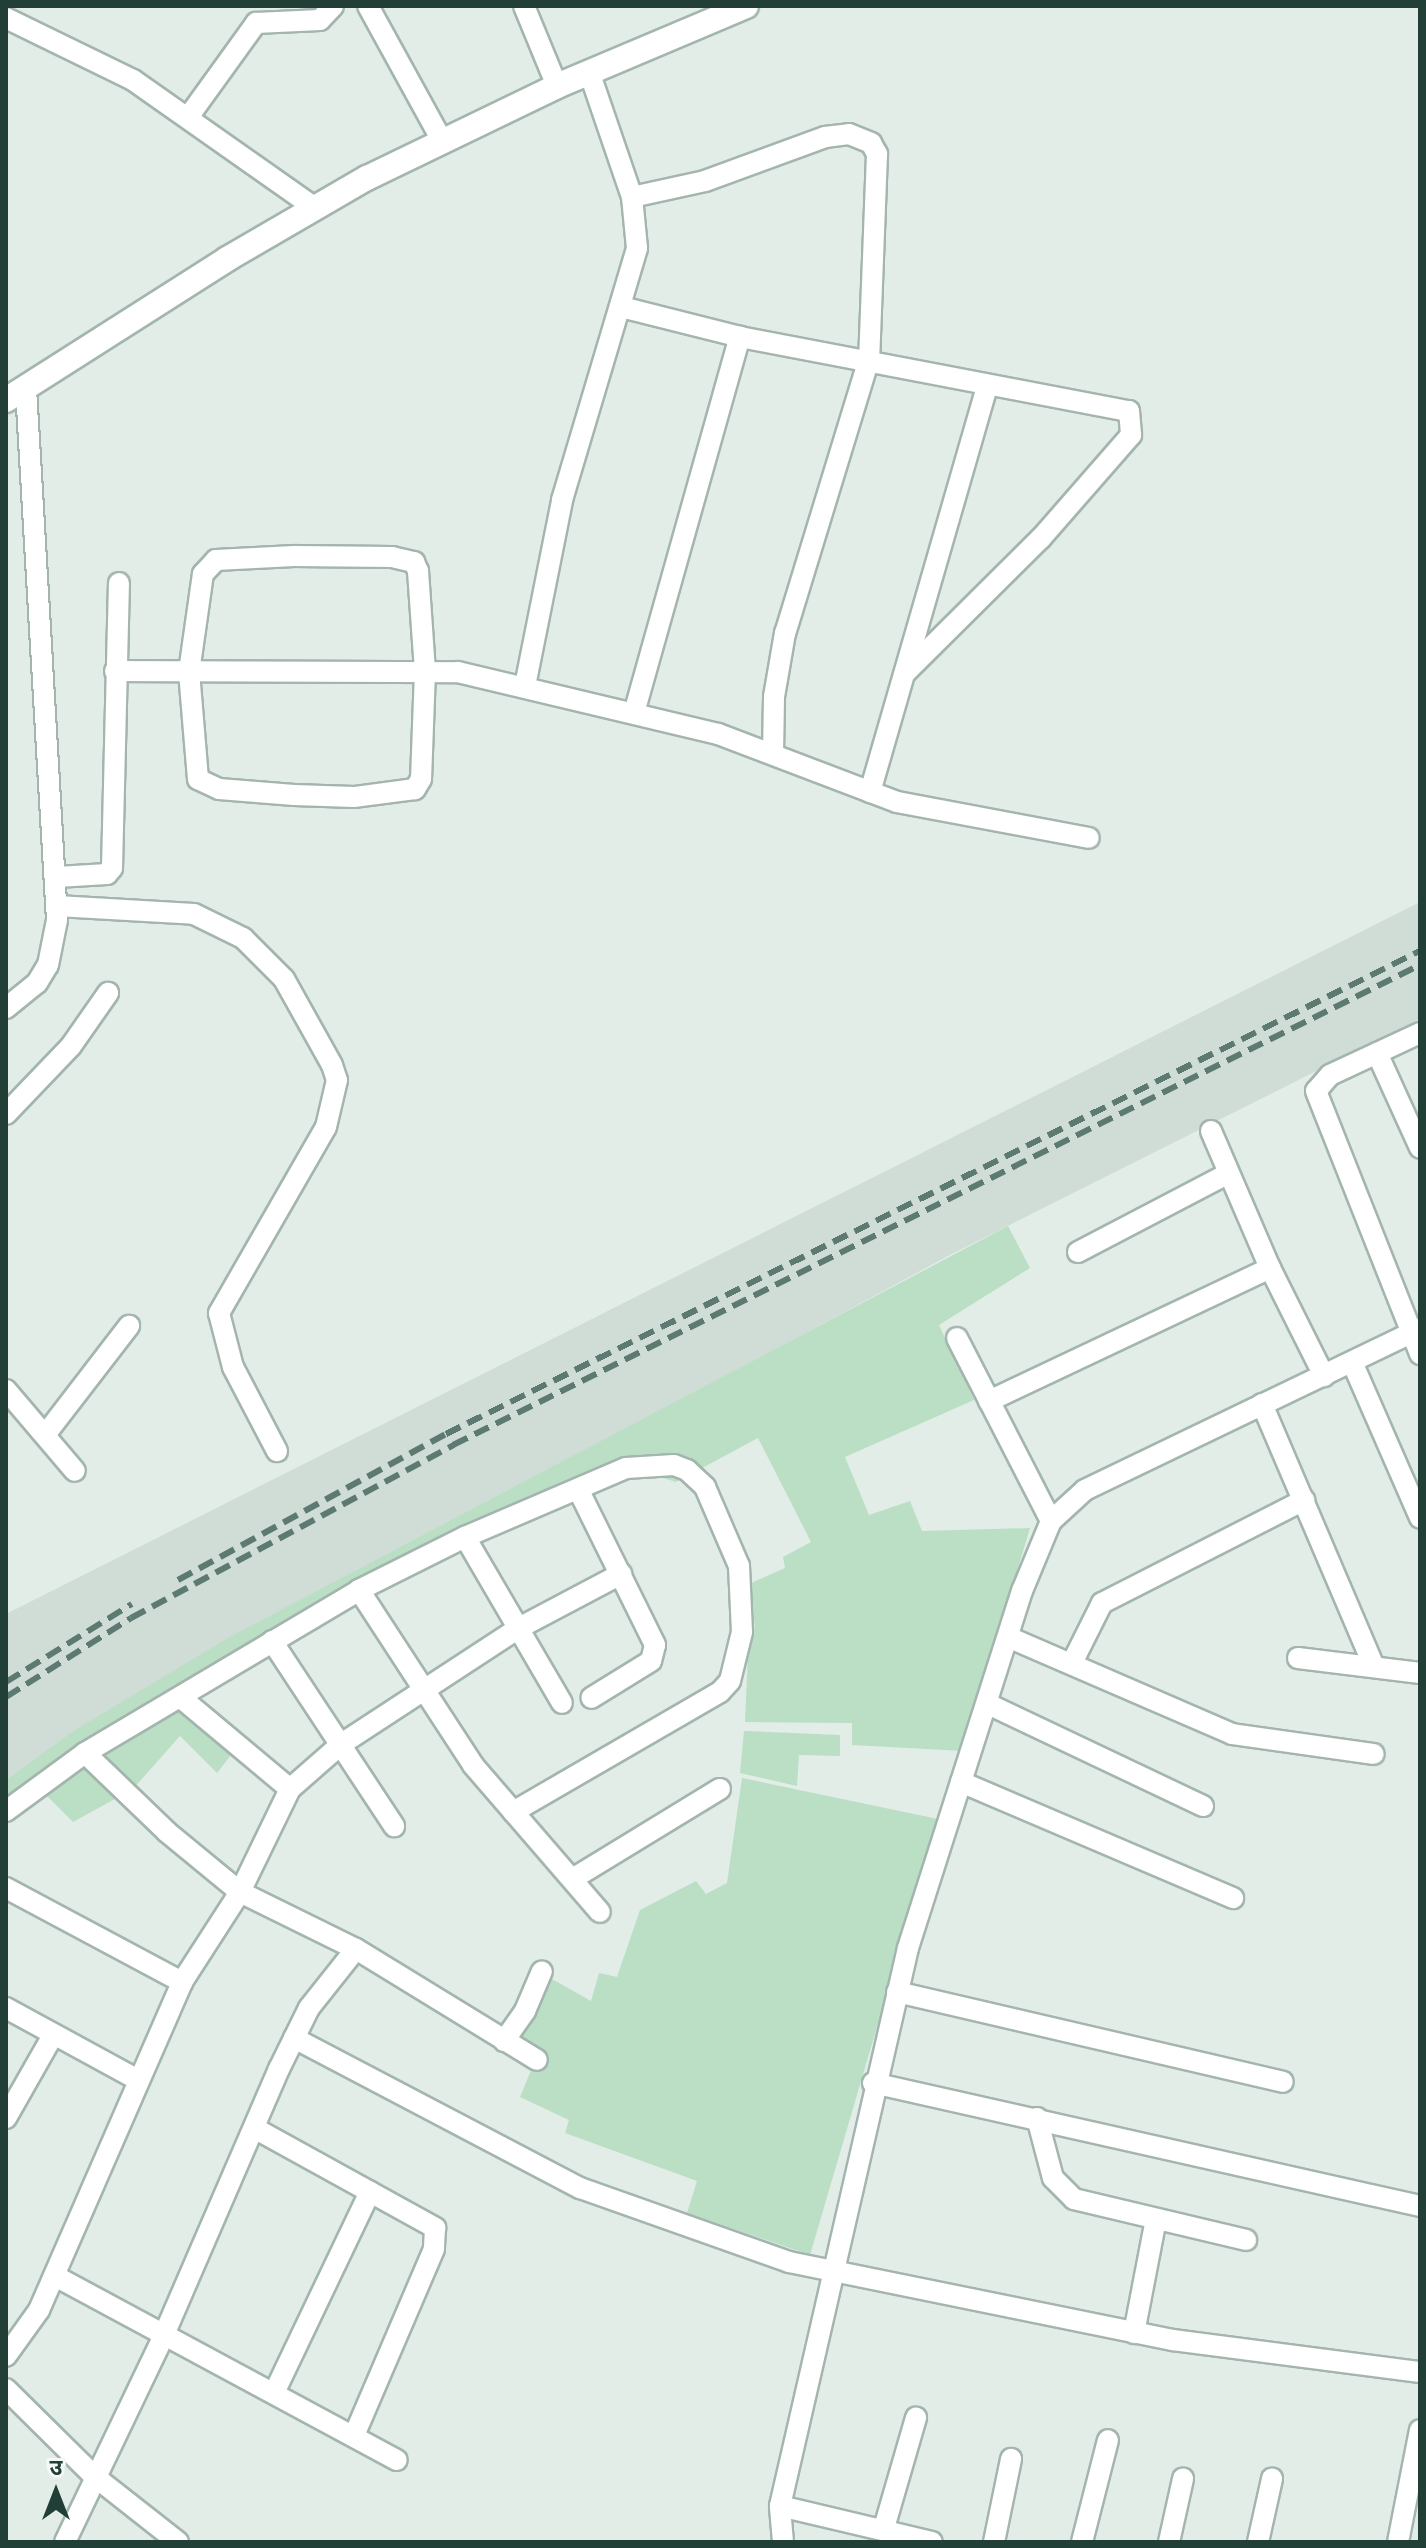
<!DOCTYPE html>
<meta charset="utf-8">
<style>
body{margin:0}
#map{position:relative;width:1426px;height:2548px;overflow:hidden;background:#e2ede8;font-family:"Source Sans 3","Noto Sans Devanagari",sans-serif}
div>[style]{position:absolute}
.built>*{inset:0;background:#d0ddd7}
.green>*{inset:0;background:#badfc4}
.roads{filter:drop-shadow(2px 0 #a4b5af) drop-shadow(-2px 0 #a4b5af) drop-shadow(0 2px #a4b5af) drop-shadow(0 -2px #a4b5af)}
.minor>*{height:20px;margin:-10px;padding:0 10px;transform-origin:10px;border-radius:10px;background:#fff}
.tertiary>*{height:24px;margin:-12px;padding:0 12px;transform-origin:12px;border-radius:12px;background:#fff}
.rail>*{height:6px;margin-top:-3px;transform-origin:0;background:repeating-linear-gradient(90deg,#5c7a72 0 16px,transparent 0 24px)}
span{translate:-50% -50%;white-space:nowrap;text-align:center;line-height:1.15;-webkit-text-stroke:6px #f3f9f6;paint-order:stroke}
.frame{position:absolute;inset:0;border:8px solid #213f37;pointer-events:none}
.north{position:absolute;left:16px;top:2452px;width:80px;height:80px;-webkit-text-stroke:6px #f3f9f6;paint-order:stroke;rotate:0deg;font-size:22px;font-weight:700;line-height:32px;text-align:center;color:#213f37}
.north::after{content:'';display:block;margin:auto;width:28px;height:36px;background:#213f37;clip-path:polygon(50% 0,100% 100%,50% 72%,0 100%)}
</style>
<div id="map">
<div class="built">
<i style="clip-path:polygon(1420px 902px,1420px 1019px,948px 1256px,546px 1473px,6px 1783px,6px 1614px)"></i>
</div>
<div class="green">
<i style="clip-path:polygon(1008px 1226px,1030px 1268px,939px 1325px,974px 1400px,845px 1457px,869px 1515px,910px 1501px,922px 1531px,1030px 1528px,963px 1751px,852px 1745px,852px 1723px,745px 1722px,749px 1629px,755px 1627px,749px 1584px,785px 1568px,783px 1557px,811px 1542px,758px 1438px,676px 1482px,642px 1471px,617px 1477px,354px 1597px,197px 1695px,242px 1741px,217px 1773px,180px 1736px,133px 1789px,73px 1822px,42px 1791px,6px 1823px,6px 1780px,75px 1730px,228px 1638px)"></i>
<i style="clip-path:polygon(744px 1731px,840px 1735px,840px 1756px,799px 1755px,797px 1786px,740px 1773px)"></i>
<i style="clip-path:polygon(742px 1778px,938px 1819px,810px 2255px,687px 2213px,697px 2181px,565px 2133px,569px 2120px,520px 2097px,540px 2049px,517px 2038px,550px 1978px,591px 2001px,599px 1973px,617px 1977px,640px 1910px,696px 1881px,706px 1894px,727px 1883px)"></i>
</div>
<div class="roads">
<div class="minor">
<i style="left:368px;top:6px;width:152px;rotate:61.2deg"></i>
<i style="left:524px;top:6px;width:87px;rotate:67.6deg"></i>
<i style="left:6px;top:18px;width:141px;rotate:26deg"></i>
<i style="left:133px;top:80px;width:223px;rotate:35.1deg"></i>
<i style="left:189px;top:116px;width:115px;rotate:-54.2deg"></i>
<i style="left:256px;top:23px;width:64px;rotate:-2.7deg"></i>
<i style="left:320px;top:20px;width:19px;rotate:-47deg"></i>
<i style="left:632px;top:197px;width:75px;rotate:-12.4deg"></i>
<i style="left:705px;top:181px;width:128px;rotate:-20.1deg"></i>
<i style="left:825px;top:137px;width:24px;rotate:-7deg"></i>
<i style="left:849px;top:134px;width:24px;rotate:22deg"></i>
<i style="left:871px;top:143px;width:13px;rotate:61deg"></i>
<i style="left:877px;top:154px;width:205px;rotate:92.2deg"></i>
<i style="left:869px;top:359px;width:287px;rotate:107deg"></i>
<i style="left:785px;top:633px;width:65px;rotate:99.8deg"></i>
<i style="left:774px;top:697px;width:56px;rotate:91deg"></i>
<i style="left:621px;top:307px;width:123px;rotate:14.1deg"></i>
<i style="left:740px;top:337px;width:396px;rotate:10.8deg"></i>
<i style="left:1129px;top:411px;width:24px;rotate:85deg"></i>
<i style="left:1131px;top:435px;width:137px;rotate:131.1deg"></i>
<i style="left:1041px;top:538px;width:190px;rotate:135.2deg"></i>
<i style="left:294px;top:556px;width:98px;rotate:0.6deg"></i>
<i style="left:392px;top:557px;width:23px;rotate:13deg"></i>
<i style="left:414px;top:562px;width:10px;rotate:66deg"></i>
<i style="left:418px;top:571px;width:100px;rotate:86deg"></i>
<i style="left:425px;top:671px;width:108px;rotate:92.1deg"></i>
<i style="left:421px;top:779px;width:12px;rotate:121deg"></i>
<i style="left:415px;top:789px;width:62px;rotate:172.5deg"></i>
<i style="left:354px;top:797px;width:60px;rotate:-178.1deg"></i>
<i style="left:294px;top:795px;width:75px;rotate:-175.4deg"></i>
<i style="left:219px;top:789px;width:23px;rotate:-155deg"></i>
<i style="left:198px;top:779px;width:107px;rotate:-94.8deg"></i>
<i style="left:189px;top:672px;width:99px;rotate:-81.9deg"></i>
<i style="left:203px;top:574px;width:19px;rotate:-47deg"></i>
<i style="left:216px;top:560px;width:78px;rotate:-2.9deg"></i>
<i style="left:115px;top:671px;width:343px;rotate:0.2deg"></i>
<i style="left:458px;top:672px;width:267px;rotate:13.4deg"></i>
<i style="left:718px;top:734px;width:191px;rotate:20.8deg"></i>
<i style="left:897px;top:802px;width:195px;rotate:10.6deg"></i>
<i style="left:525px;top:686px;width:190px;rotate:-78.7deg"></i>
<i style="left:562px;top:500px;width:263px;rotate:-73.4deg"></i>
<i style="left:637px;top:248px;width:51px;rotate:-95.6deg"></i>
<i style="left:632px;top:197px;width:130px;rotate:-108.9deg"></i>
<i style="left:634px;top:713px;width:391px;rotate:-74.3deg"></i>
<i style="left:870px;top:792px;width:423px;rotate:-73.9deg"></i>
<i style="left:57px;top:877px;width:50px;rotate:-3.4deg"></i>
<i style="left:107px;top:874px;width:8px;rotate:-50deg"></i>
<i style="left:112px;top:868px;width:285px;rotate:-88.6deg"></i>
<i style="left:57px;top:906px;width:137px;rotate:3.3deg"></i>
<i style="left:194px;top:914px;width:55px;rotate:26.1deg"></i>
<i style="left:243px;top:938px;width:58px;rotate:45deg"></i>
<i style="left:284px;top:979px;width:98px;rotate:60.8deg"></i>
<i style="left:332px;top:1065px;width:16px;rotate:72deg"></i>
<i style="left:337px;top:1080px;width:48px;rotate:103.2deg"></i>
<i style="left:326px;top:1127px;width:215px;rotate:119.9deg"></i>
<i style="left:219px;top:1313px;width:56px;rotate:75.5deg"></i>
<i style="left:233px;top:1367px;width:95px;rotate:62.4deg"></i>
<i style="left:6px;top:1008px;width:40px;rotate:-39deg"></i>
<i style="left:37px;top:983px;width:21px;rotate:-59deg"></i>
<i style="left:48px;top:965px;width:46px;rotate:-78.7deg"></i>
<i style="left:57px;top:920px;width:532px;rotate:-93.34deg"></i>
<i style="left:1420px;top:1033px;width:99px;rotate:155deg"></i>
<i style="left:1330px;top:1075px;width:21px;rotate:131deg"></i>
<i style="left:1316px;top:1091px;width:283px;rotate:68.4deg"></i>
<i style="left:1377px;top:1053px;width:104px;rotate:65.6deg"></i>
<i style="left:6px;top:1114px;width:94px;rotate:-46.3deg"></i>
<i style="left:71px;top:1046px;width:65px;rotate:-55.1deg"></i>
<i style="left:1211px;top:1131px;width:149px;rotate:66.7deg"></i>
<i style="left:1270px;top:1268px;width:121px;rotate:63.4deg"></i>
<i style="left:1078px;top:1252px;width:170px;rotate:-27.6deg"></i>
<i style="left:957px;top:1338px;width:206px;rotate:62.8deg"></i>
<i style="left:1352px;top:1362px;width:170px;rotate:66.4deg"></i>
<i style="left:6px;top:1390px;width:106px;rotate:49.6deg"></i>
<i style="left:989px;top:1401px;width:311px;rotate:-25.3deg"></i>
<i style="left:1262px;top:1404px;width:286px;rotate:66.9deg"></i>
<i style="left:45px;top:1435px;width:138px;rotate:-52.4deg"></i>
<i style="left:578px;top:1489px;width:174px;rotate:63.7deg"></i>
<i style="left:655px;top:1645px;width:16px;rotate:104deg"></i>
<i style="left:651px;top:1661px;width:70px;rotate:148.3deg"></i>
<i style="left:465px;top:1537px;width:192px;rotate:59.7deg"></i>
<i style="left:359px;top:1590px;width:209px;rotate:56.9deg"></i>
<i style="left:473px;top:1765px;width:194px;rotate:49.2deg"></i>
<i style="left:1008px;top:1637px;width:244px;rotate:23.4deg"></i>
<i style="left:1232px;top:1734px;width:143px;rotate:8deg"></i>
<i style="left:272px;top:1641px;width:222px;rotate:56.6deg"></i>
<i style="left:1298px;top:1658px;width:123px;rotate:7deg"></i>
<i style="left:1072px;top:1663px;width:67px;rotate:-63.4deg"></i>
<i style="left:1102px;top:1603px;width:227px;rotate:-27deg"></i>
<i style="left:180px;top:1697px;width:143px;rotate:39.9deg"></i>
<i style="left:988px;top:1704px;width:238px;rotate:25.4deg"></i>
<i style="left:85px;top:1753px;width:114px;rotate:43.9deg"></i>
<i style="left:167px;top:1832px;width:94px;rotate:39.4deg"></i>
<i style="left:240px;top:1892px;width:129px;rotate:26.2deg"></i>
<i style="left:356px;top:1949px;width:212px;rotate:31.5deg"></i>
<i style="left:961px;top:1782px;width:296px;rotate:23.1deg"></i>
<i style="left:6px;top:1811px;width:98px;rotate:-36.3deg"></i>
<i style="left:85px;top:1753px;width:319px;rotate:-30.7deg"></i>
<i style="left:359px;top:1590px;width:119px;rotate:-26.6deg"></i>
<i style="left:465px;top:1537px;width:175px;rotate:-23.2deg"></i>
<i style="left:626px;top:1468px;width:48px;rotate:-3.6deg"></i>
<i style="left:674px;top:1465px;width:14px;rotate:21deg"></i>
<i style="left:687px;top:1470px;width:25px;rotate:43deg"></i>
<i style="left:705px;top:1487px;width:86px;rotate:66.7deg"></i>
<i style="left:739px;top:1566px;width:66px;rotate:87.4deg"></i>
<i style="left:742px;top:1632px;width:50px;rotate:103.8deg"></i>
<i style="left:730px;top:1681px;width:15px;rotate:132deg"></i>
<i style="left:720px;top:1692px;width:239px;rotate:149.9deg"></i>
<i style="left:574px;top:1878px;width:171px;rotate:-31.4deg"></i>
<i style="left:6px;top:1888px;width:200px;rotate:28.1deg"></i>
<i style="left:897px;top:1992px;width:396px;rotate:13.1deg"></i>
<i style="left:6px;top:2008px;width:150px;rotate:28.6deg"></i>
<i style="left:294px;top:2038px;width:323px;rotate:27.7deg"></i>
<i style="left:580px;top:2188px;width:222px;rotate:19.5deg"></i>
<i style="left:789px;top:2262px;width:392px;rotate:11.5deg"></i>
<i style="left:1173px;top:2340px;width:249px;rotate:7.4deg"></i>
<i style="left:504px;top:2041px;width:37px;rotate:-55deg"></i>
<i style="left:525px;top:2011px;width:43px;rotate:-67deg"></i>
<i style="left:873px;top:2083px;width:561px;rotate:12.67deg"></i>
<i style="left:6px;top:2118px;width:93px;rotate:-60.4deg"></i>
<i style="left:1037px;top:2118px;width:62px;rotate:75.1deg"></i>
<i style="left:1053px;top:2178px;width:30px;rotate:45deg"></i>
<i style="left:1074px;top:2199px;width:177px;rotate:13.4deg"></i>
<i style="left:256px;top:2129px;width:205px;rotate:28.9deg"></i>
<i style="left:435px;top:2228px;width:21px;rotate:93deg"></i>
<i style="left:434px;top:2249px;width:203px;rotate:113.2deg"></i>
<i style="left:55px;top:2276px;width:388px;rotate:28.3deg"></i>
<i style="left:1134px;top:2333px;width:116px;rotate:-79.1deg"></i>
<i style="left:6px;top:2356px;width:57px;rotate:-54.3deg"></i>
<i style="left:39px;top:2310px;width:358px;rotate:-66.4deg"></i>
<i style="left:182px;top:1982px;width:107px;rotate:-57.2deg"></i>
<i style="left:240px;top:1892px;width:114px;rotate:-64.1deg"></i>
<i style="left:290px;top:1789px;width:67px;rotate:-41.3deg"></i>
<i style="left:340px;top:1745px;width:212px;rotate:-33.2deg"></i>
<i style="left:517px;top:1629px;width:118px;rotate:-27.9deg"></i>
<i style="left:6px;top:2389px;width:124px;rotate:44.7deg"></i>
<i style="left:94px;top:2476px;width:107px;rotate:38.2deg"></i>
<i style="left:274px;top:2393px;width:223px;rotate:-64.5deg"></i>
<i style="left:780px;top:2506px;width:156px;rotate:13.3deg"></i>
<i style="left:884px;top:2528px;width:115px;rotate:-73.8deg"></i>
<i style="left:65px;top:2542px;width:227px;rotate:-64.4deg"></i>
<i style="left:163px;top:2337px;width:292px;rotate:-66.6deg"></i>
<i style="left:279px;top:2069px;width:68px;rotate:-63.8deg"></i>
<i style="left:309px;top:2008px;width:75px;rotate:-51.5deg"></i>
<i style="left:783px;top:2542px;width:36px;rotate:-95deg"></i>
<i style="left:780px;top:2506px;width:572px;rotate:-77.08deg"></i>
<i style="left:908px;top:1948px;width:375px;rotate:-72.3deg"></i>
<i style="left:1022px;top:1591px;width:76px;rotate:-67.5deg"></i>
<i style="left:1051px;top:1521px;width:46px;rotate:-42.4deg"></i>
<i style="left:1085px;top:1490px;width:372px;rotate:-25.7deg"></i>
<i style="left:994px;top:2542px;width:85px;rotate:-78.4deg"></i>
<i style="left:1082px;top:2542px;width:105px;rotate:-75.7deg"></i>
<i style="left:1169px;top:2542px;width:65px;rotate:-77.5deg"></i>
<i style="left:1258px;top:2542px;width:65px;rotate:-77.5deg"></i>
<i style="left:1398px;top:2542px;width:114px;rotate:-78.9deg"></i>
</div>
<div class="tertiary">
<i style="left:6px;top:400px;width:262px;rotate:-32.5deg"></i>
<i style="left:227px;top:259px;width:162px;rotate:-30.1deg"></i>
<i style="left:367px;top:178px;width:211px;rotate:-25.8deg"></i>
<i style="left:557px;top:86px;width:205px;rotate:-22.9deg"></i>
</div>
</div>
<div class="rail">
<i style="left:178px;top:1580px;width:305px;rotate:-28.6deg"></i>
<i style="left:446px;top:1434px;width:1087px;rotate:-26.38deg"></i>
<i style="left:6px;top:1682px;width:148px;rotate:-31.8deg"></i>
<i style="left:6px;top:1697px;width:148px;rotate:-32.3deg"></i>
<i style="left:131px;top:1618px;width:366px;rotate:-28.2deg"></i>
<i style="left:453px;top:1445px;width:1080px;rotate:-26.4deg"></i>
</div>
<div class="frame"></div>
<div class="north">उ</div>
</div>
